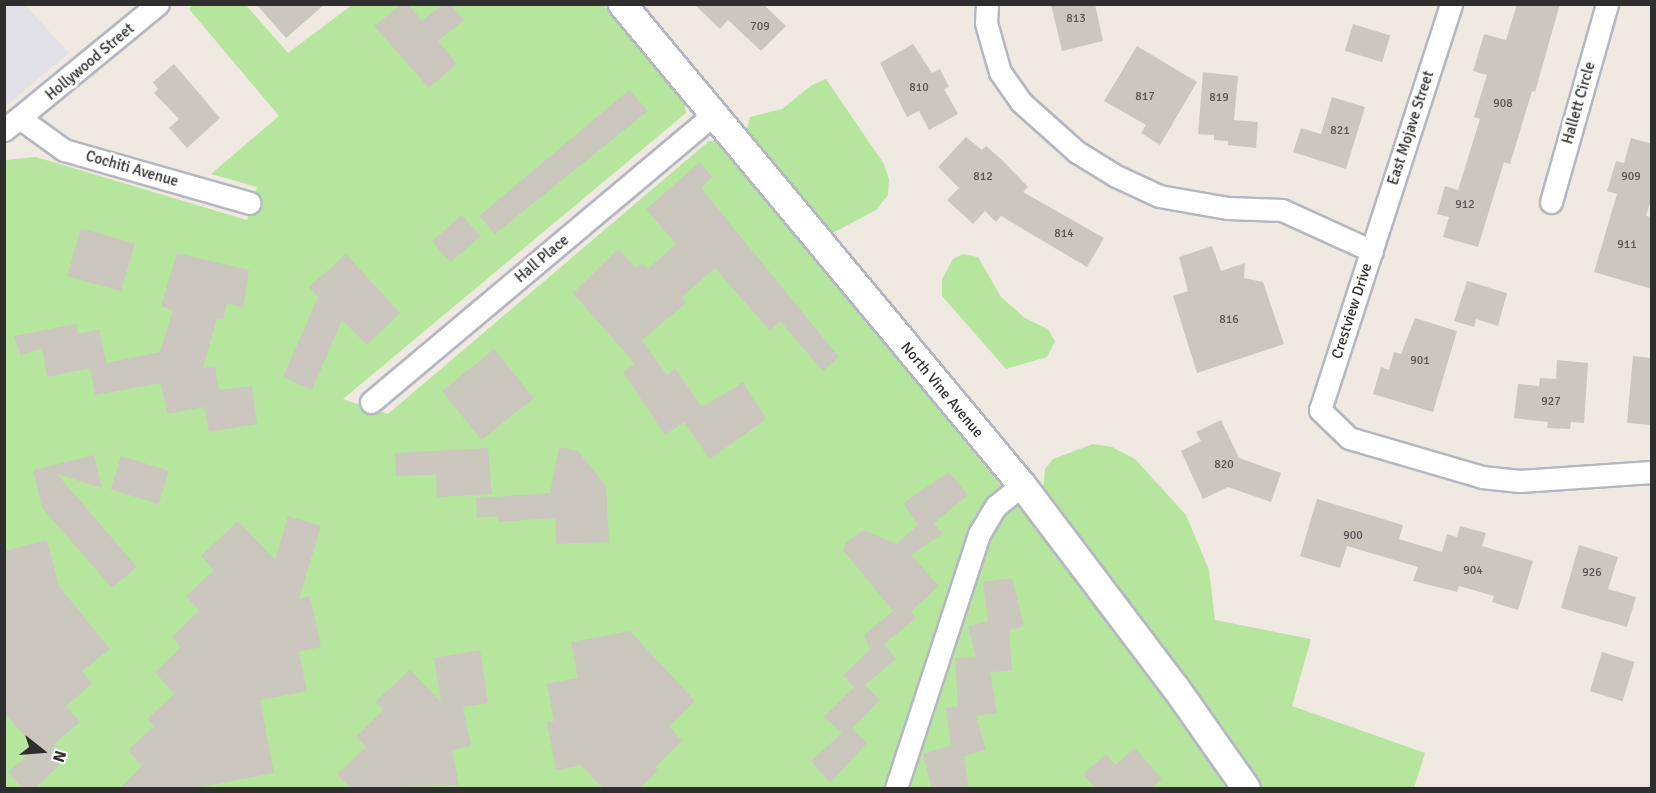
<!DOCTYPE html>
<style>
body{margin:0}
#map{position:relative;width:1656px;height:793px;overflow:hidden;background:#efe9e1;font-family:Signika,sans-serif}
div>[style]{position:absolute}
.industrial>*{inset:0;background:#e3e1e8}
.green>*{inset:0;background:#b6e59e}
.building>*{inset:0;background:#cbc7bf;transform-origin:0 0}
.roads{filter:drop-shadow(2px 0 #b4b7c1) drop-shadow(-2px 0 #b4b7c1) drop-shadow(0 2px #b4b7c1) drop-shadow(0 -2px #b4b7c1)}
.minor>*{height:21px;margin:-10.5px;padding:0 10.5px;transform-origin:10.5px;border-radius:10.5px;background:#fff}
.tertiary>*{height:27px;margin:-13.5px;padding:0 13.5px;transform-origin:13.5px;border-radius:13.5px;background:#fff}
span{translate:-50% -50%;white-space:nowrap;text-align:center;line-height:1.15;-webkit-text-stroke:6px #fff;paint-order:stroke}
.number-label{font-size:12px;color:#555452}
.number-label span{-webkit-text-stroke-width:0}
.street-label{font-size:15px;color:#2e2e2e}
.frame{position:absolute;inset:0;border:6px solid #2e2e2e;pointer-events:none}
.north{position:absolute;left:12px;top:721px;width:60px;height:60px;-webkit-text-stroke:4px #fff;paint-order:stroke;rotate:107deg;font-size:16px;font-weight:700;line-height:24px;text-align:center;color:#2e2e2e}
.north::after{content:'';display:block;margin:auto;width:21px;height:27px;background:#2e2e2e;clip-path:polygon(50% 0,100% 100%,50% 72%,0 100%)}
</style>
<div id="map">
<div class="industrial">
<i style="clip-path:polygon(5px 4px,25px 5px,69px 53px,5px 107px)"></i>
</div>
<div class="green">
<i style="clip-path:polygon(194px 4px,246px 5px,288px 53px,352px 5px,604px 5px,684px 102px,686px 113px,343px 399px,388px 414px,709px 141px,718px 141px,1068px 567px,1230px 788px,5px 788px,5px 160px,36px 157px,247px 220px,257px 187px,211px 174px,279px 116px,189px 9px)"></i>
<i style="clip-path:polygon(826px 79px,884px 164px,889px 179px,888px 195px,876px 210px,831px 234px,746px 132px,750px 117px,782px 109px,812px 85px)"></i>
<i style="clip-path:polygon(963px 254px,978px 257px,1001px 297px,1025px 318px,1048px 329px,1055px 342px,1047px 357px,1006px 369px,942px 296px,942px 279px,953px 259px)"></i>
<i style="clip-path:polygon(1093px 444px,1112px 447px,1135px 459px,1186px 515px,1209px 570px,1215px 620px,1311px 639px,1292px 706px,1425px 753px,1414px 788px,1261px 788px,1207px 707px,1043px 492px,1045px 469px,1053px 459px)"></i>
</div>
<div class="building">
<i style="clip-path:polygon(256px 4px,325px 4px,286px 38px)"></i>
<i style="clip-path:polygon(402px 4px,408px 4px,422px 21px,443px 4px,450px 4px,464px 20px,438px 41px,457px 64px,429px 88px,374px 26px)"></i>
<i style="clip-path:polygon(694px 4px,763px 4px,786px 26px,761px 51px,728px 20px,720px 29px)"></i>
<i style="clip-path:polygon(1051px 4px,1095px 4px,1103px 41px,1062px 51px)"></i>
<i style="clip-path:polygon(1517px 4px,1560px 4px,1535px 92px,1532px 91px,1510px 164px,1504px 162px,1478px 247px,1443px 237px,1449px 217px,1437px 214px,1445px 186px,1458px 190px,1480px 119px,1474px 117px,1487px 75px,1473px 71px,1484px 34px,1506px 40px)"></i>
<i style="left:1353px;top:24px;width:39px;height:28px;rotate:17deg"></i>
<i style="clip-path:polygon(913px 44px,932px 73px,940px 69px,949px 87px,944px 89px,958px 114px,929px 130px,919px 111px,907px 117px,880px 63px)"></i>
<i style="clip-path:polygon(1137px 46px,1197px 82px,1160px 145px,1141px 133px,1146px 125px,1104px 101px)"></i>
<i style="clip-path:polygon(174px 64px,220px 118px,187px 148px,169px 128px,179px 119px,154px 93px,158px 89px,153px 82px)"></i>
<i style="clip-path:polygon(1203px 72px,1238px 76px,1234px 120px,1258px 122px,1256px 148px,1228px 145px,1228px 141px,1214px 140px,1214px 135px,1198px 134px)"></i>
<i style="clip-path:polygon(629px 90px,648px 111px,495px 234px,479px 216px)"></i>
<i style="clip-path:polygon(1332px 97px,1365px 107px,1346px 169px,1293px 152px,1301px 128px,1321px 134px)"></i>
<i style="clip-path:polygon(966px 137px,982px 150px,986px 146px,1002px 160px,1028px 187px,1023px 192px,1104px 238px,1087px 267px,1001px 216px,996px 222px,985px 211px,973px 224px,947px 200px,959px 188px,938px 167px)"></i>
<i style="clip-path:polygon(1631px 138px,1652px 144px,1652px 197px,1646px 216px,1652px 217px,1652px 289px,1594px 272px,1617px 194px,1607px 191px,1616px 161px,1624px 163px)"></i>
<i style="clip-path:polygon(700px 162px,712px 177px,701px 188px,839px 357px,823px 371px,780px 321px,770px 331px,715px 268px,682px 297px,686px 303px,642px 340px,667px 375px,675px 368px,702px 407px,743px 382px,766px 419px,710px 459px,684px 422px,665px 435px,623px 372px,635px 364px,573px 293px,618px 249px,636px 268px,642px 263px,648px 269px,676px 244px,646px 209px)"></i>
<i style="left:462px;top:215px;width:28px;height:40px;rotate:49deg"></i>
<i style="left:81px;top:228px;width:56px;height:50px;rotate:16deg"></i>
<i style="clip-path:polygon(1212px 246px,1221px 271px,1245px 263px,1244px 278px,1263px 282px,1284px 344px,1197px 373px,1173px 296px,1188px 291px,1179px 257px)"></i>
<i style="clip-path:polygon(177px 253px,249px 270px,243px 308px,227px 303px,223px 319px,217px 318px,203px 368px,215px 366px,219px 390px,252px 386px,257px 424px,209px 432px,204px 407px,167px 414px,161px 383px,95px 395px,90px 368px,47px 377px,42px 348px,21px 356px,14px 336px,76px 324px,78px 334px,99px 329px,106px 363px,160px 352px,173px 310px,161px 306px)"></i>
<i style="clip-path:polygon(346px 254px,400px 313px,367px 345px,342px 320px,312px 390px,283px 377px,318px 297px,309px 287px)"></i>
<i style="clip-path:polygon(1467px 281px,1507px 293px,1498px 326px,1476px 319px,1474px 327px,1454px 321px)"></i>
<i style="clip-path:polygon(1415px 318px,1457px 331px,1433px 412px,1373px 394px,1381px 367px,1389px 370px,1394px 352px,1401px 354px)"></i>
<i style="left:494px;top:349px;width:63px;height:67px;rotate:51deg"></i>
<i style="clip-path:polygon(1633px 356px,1652px 358px,1652px 425px,1627px 423px)"></i>
<i style="clip-path:polygon(1557px 360px,1588px 363px,1584px 423px,1571px 422px,1570px 429px,1547px 428px,1548px 422px,1514px 418px,1518px 384px,1539px 386px,1540px 378px,1556px 379px)"></i>
<i style="clip-path:polygon(1221px 420px,1239px 458px,1281px 473px,1271px 502px,1228px 487px,1203px 499px,1181px 451px,1201px 441px,1196px 432px)"></i>
<i style="clip-path:polygon(559px 447px,578px 451px,606px 486px,609px 542px,556px 544px,555px 518px,498px 522px,498px 516px,477px 518px,476px 498px,550px 493px)"></i>
<i style="clip-path:polygon(488px 448px,492px 494px,437px 497px,436px 475px,396px 476px,395px 453px)"></i>
<i style="clip-path:polygon(94px 455px,102px 488px,57px 474px,137px 567px,112px 588px,42px 508px,33px 470px)"></i>
<i style="left:121px;top:456px;width:50px;height:35px;rotate:17deg"></i>
<i style="clip-path:polygon(949px 472px,968px 495px,934px 523px,942px 534px,911px 555px,939px 586px,911px 611px,916px 618px,884px 644px,896px 659px,865px 685px,880px 700px,852px 729px,867px 743px,830px 783px,811px 761px,842px 733px,824px 717px,854px 687px,843px 675px,870px 650px,864px 635px,893px 611px,843px 550px,846px 542px,864px 530px,896px 544px,918px 525px,903px 503px)"></i>
<i style="clip-path:polygon(1317px 499px,1403px 525px,1399px 539px,1442px 552px,1447px 534px,1457px 537px,1460px 526px,1486px 533px,1482px 546px,1533px 561px,1518px 610px,1492px 602px,1494px 596px,1459px 586px,1457px 592px,1413px 581px,1418px 567px,1347px 546px,1340px 568px,1300px 556px)"></i>
<i style="clip-path:polygon(288px 516px,321px 526px,299px 599px,310px 596px,321px 647px,299px 652px,307px 691px,260px 700px,274px 773px,190px 789px,119px 789px,142px 766px,128px 750px,154px 726px,147px 719px,174px 694px,155px 672px,181px 647px,172px 637px,199px 610px,186px 596px,214px 570px,201px 556px,238px 521px,275px 560px)"></i>
<i style="clip-path:polygon(47px 540px,59px 586px,110px 649px,82px 671px,92px 684px,66px 706px,80px 722px,53px 745px,66px 759px,34px 789px,23px 789px,8px 772px,36px 748px,4px 713px,4px 551px)"></i>
<i style="clip-path:polygon(1579px 545px,1618px 557px,1608px 589px,1636px 597px,1627px 627px,1561px 608px)"></i>
<i style="clip-path:polygon(1012px 578px,1024px 626px,1009px 630px,1012px 671px,990px 672px,997px 713px,976px 716px,986px 750px,964px 756px,969px 789px,932px 789px,923px 754px,951px 745px,946px 708px,958px 706px,955px 658px,976px 657px,968px 626px,988px 621px,983px 582px)"></i>
<i style="clip-path:polygon(630px 631px,695px 701px,669px 726px,682px 741px,655px 767px,658px 771px,639px 789px,604px 789px,581px 765px,556px 770px,547px 722px,554px 721px,547px 684px,578px 678px,571px 642px)"></i>
<i style="clip-path:polygon(480px 650px,488px 703px,463px 707px,471px 746px,452px 750px,459px 785px,351px 789px,337px 774px,366px 747px,356px 737px,383px 710px,375px 702px,410px 670px,441px 702px,434px 658px)"></i>
<i style="left:1602px;top:652px;width:34px;height:41px;rotate:17deg"></i>
<i style="clip-path:polygon(1135px 748px,1162px 779px,1151px 789px,1096px 789px,1083px 774px,1106px 754px,1115px 765px)"></i>
</div>
<div class="roads">
<div class="minor">
<i style="left:987px;top:4px;width:19px;rotate:93deg"></i>
<i style="left:986px;top:23px;width:51px;rotate:74.1deg"></i>
<i style="left:1000px;top:72px;width:37px;rotate:55deg"></i>
<i style="left:1021px;top:102px;width:75px;rotate:41.8deg"></i>
<i style="left:1077px;top:152px;width:46px;rotate:31.6deg"></i>
<i style="left:1116px;top:176px;width:47px;rotate:24.9deg"></i>
<i style="left:1159px;top:196px;width:70px;rotate:9.9deg"></i>
<i style="left:1228px;top:208px;width:54px;rotate:2.1deg"></i>
<i style="left:1282px;top:210px;width:99px;rotate:24.5deg"></i>
<i style="left:21px;top:119px;width:53px;rotate:35.8deg"></i>
<i style="left:64px;top:150px;width:193px;rotate:15.9deg"></i>
<i style="left:4px;top:130px;width:199px;rotate:-39.3deg"></i>
<i style="left:1551px;top:202px;width:206px;rotate:-74.2deg"></i>
<i style="left:371px;top:402px;width:446px;rotate:-40deg"></i>
<i style="left:1320px;top:410px;width:427px;rotate:-72.1deg"></i>
<i style="left:1320px;top:410px;width:40px;rotate:44deg"></i>
<i style="left:1349px;top:438px;width:139px;rotate:16.3deg"></i>
<i style="left:1482px;top:477px;width:38px;rotate:6deg"></i>
<i style="left:1520px;top:481px;width:132px;rotate:-3.9deg"></i>
<i style="left:896px;top:788px;width:267px;rotate:-71.9deg"></i>
<i style="left:979px;top:534px;width:33px;rotate:-59deg"></i>
<i style="left:996px;top:506px;width:33px;rotate:-39deg"></i>
</div>
<div class="tertiary">
<i style="left:622px;top:4px;width:626px;rotate:50.25deg"></i>
<i style="left:1022px;top:485px;width:253px;rotate:52.9deg"></i>
<i style="left:1175px;top:687px;width:123px;rotate:54.9deg"></i>
</div>
</div>
<div class="number-label">
<span style="left:1076px;top:19px">813</span>
<span style="left:760px;top:27px">709</span>
<span style="left:919px;top:88px">810</span>
<span style="left:1145px;top:97px">817</span>
<span style="left:1219px;top:98px">819</span>
<span style="left:1503px;top:104px">908</span>
<span style="left:1340px;top:131px">821</span>
<span style="left:983px;top:177px">812</span>
<span style="left:1631px;top:177px">909</span>
<span style="left:1465px;top:205px">912</span>
<span style="left:1064px;top:234px">814</span>
<span style="left:1627px;top:245px">911</span>
<span style="left:1229px;top:320px">816</span>
<span style="left:1420px;top:361px">901</span>
<span style="left:1551px;top:402px">927</span>
<span style="left:1224px;top:465px">820</span>
<span style="left:1353px;top:536px">900</span>
<span style="left:1473px;top:571px">904</span>
<span style="left:1592px;top:573px">926</span>
</div>
<div class="street-label">
<span style="left:90px;top:62px;rotate:-40deg">Hollywood Street</span>
<span style="left:1579px;top:103px;rotate:-74deg">Hallett Circle</span>
<span style="left:1411px;top:128px;rotate:-72deg">East Mojave Street</span>
<span style="left:132px;top:169px;rotate:16deg">Cochiti Avenue</span>
<span style="left:542px;top:259px;rotate:-40deg">Hall Place</span>
<span style="left:1352px;top:311px;rotate:-72deg">Crestview Drive</span>
<span style="left:942px;top:390px;rotate:50deg">North Vine Avenue</span>
</div>
<div class="frame"></div>
<div class="north">N</div>
</div>
